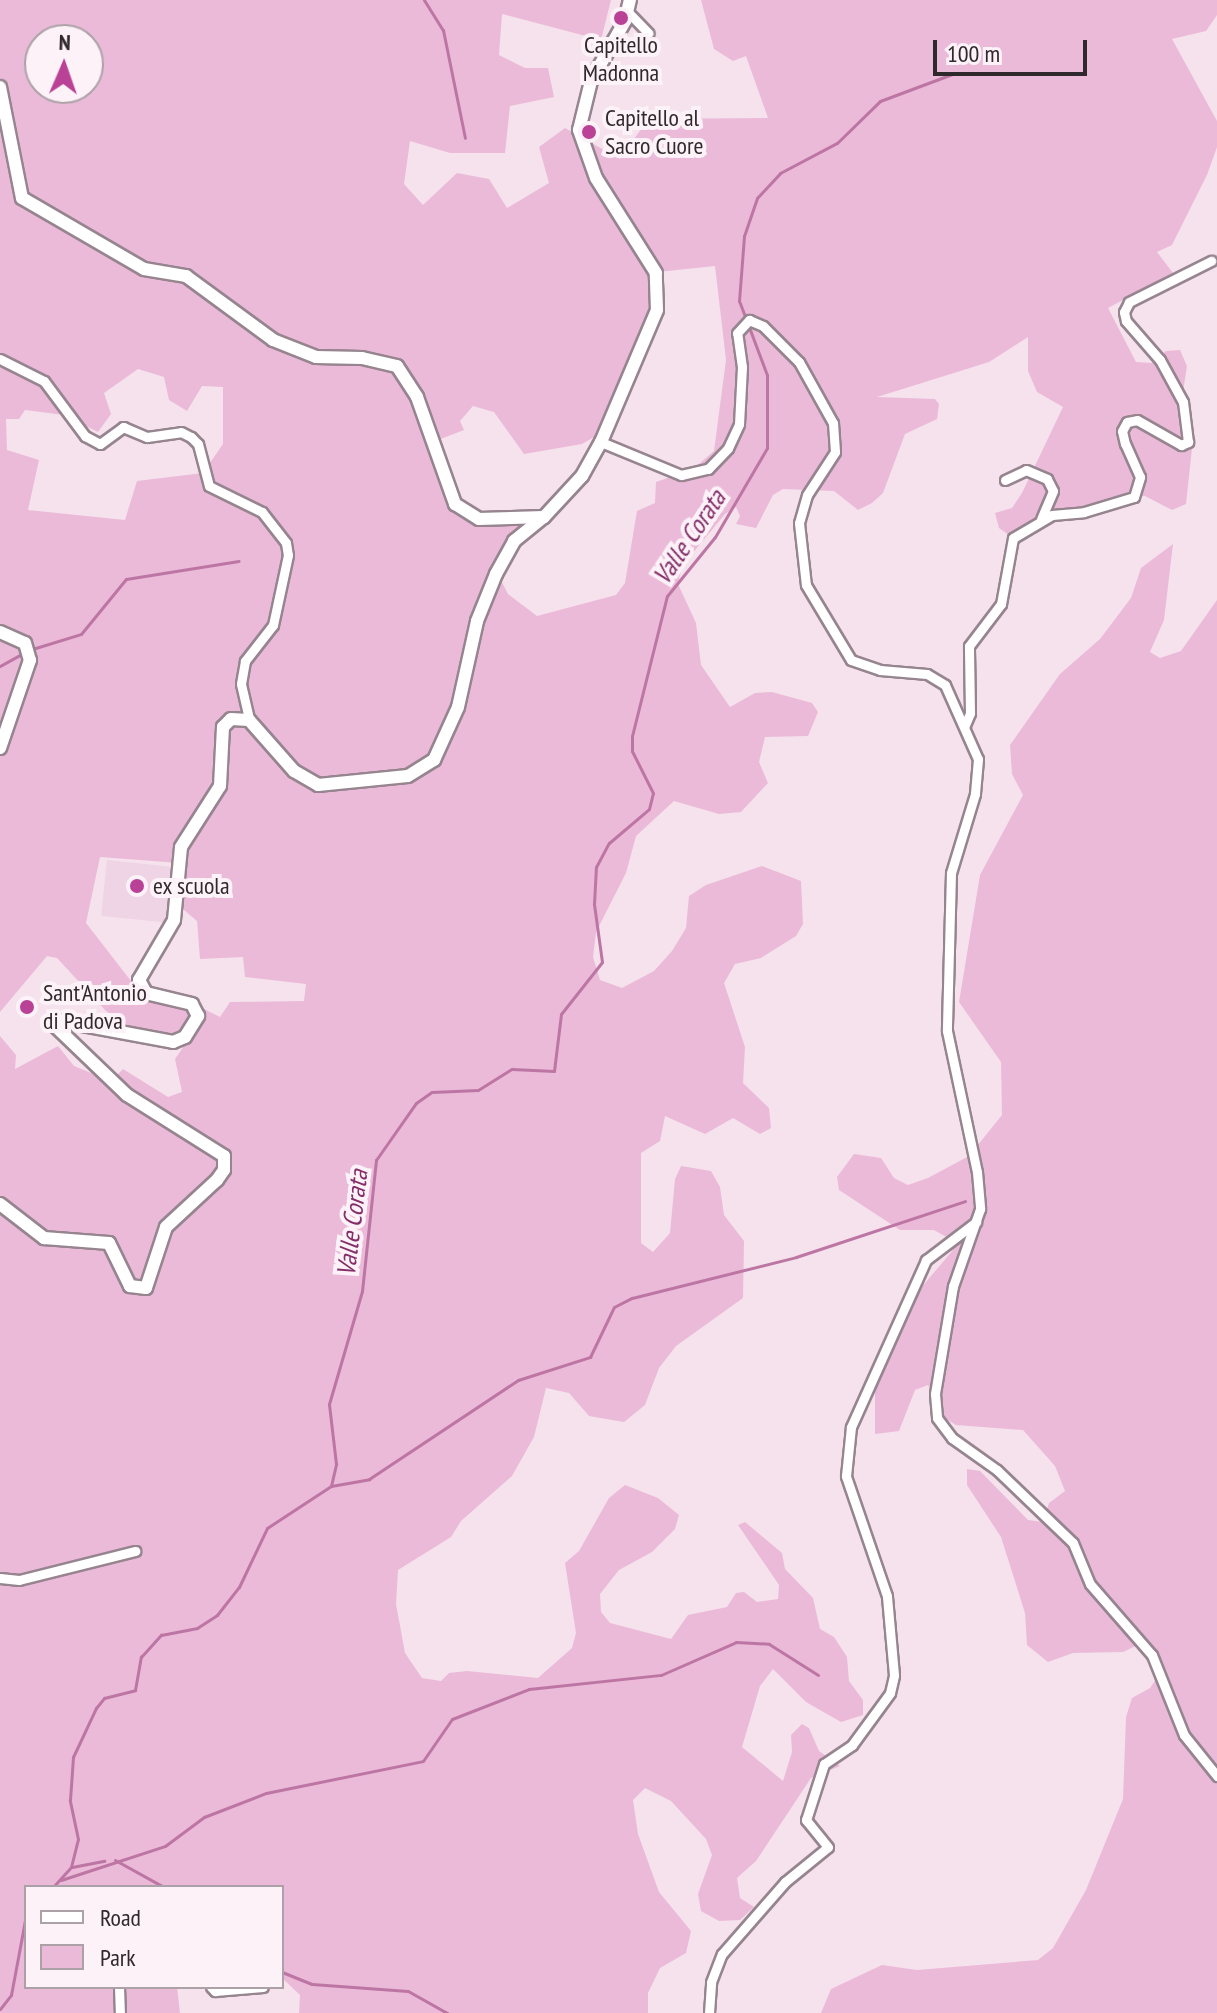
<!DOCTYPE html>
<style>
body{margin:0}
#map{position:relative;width:1217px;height:2013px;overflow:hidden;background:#f5e2ed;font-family:"PT Sans Narrow",sans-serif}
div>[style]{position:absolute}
.built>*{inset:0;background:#eed4e4;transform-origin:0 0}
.green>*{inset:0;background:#ebbad8}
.stream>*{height:3px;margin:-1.5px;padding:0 1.5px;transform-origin:1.5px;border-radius:1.5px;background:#bd76a4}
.roads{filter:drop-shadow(2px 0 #96858f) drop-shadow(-2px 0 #96858f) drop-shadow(0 2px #96858f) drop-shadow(0 -2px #96858f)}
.minor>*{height:9px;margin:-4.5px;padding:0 4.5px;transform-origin:4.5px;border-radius:4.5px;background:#fff}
.tertiary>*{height:12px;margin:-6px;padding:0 6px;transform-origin:6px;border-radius:6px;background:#fff}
.dots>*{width:22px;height:22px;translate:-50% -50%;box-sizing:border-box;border:4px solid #fdf2f8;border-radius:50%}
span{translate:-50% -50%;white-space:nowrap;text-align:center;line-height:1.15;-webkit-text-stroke:8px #fdf2f8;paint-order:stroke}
.poi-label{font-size:24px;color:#2f282c}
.left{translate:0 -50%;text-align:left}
.water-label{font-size:26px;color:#832e69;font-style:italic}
.legend{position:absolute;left:24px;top:1885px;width:260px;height:104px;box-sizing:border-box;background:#fdf2f8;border:2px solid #aba1a6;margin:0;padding:10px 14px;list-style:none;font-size:24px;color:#2f282c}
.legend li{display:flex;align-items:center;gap:16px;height:40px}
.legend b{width:40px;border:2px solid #aba1a6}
.north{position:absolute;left:24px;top:24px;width:80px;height:80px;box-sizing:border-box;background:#fdf2f8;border:2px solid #aba1a6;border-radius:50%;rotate:2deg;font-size:22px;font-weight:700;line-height:32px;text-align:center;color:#2f282c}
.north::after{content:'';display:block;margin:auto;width:28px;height:36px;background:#b94196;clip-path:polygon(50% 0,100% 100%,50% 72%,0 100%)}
.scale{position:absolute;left:933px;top:40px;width:154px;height:36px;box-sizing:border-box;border:4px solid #2f282c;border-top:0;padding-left:10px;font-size:24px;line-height:28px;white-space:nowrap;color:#2f282c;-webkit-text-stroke:6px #fdf2f8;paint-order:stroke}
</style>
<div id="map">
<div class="built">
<i style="left:107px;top:860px;width:67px;height:56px;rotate:6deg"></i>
</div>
<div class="green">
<i style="clip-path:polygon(evenodd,0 0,611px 0,601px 40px,502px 14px,499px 55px,525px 68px,548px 68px,554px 97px,510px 106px,505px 153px,450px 153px,410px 141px,404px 184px,423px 205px,457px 173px,489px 179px,507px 208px,549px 183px,539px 147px,565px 128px,620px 159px,648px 119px,768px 118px,746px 56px,733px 61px,714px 49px,701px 0,1217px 0,1217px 15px,1206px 31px,1172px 39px,1217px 121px,1217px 147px,1207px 175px,1172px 245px,1157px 252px,1173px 273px,1108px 308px,1136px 362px,1152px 363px,1166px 351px,1180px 350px,1187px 366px,1180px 411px,1192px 448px,1186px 504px,1172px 510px,1145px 496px,1125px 497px,1049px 517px,1013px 538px,999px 528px,995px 513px,1012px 508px,1022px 493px,1063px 407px,1037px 392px,1028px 371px,1028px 337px,989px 362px,877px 397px,935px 399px,939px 404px,937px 419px,905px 434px,883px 493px,872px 503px,858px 510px,834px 491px,783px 489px,773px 495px,756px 528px,736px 524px,740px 516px,736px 507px,725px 514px,682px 566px,678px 584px,696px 623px,701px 665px,730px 707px,755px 693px,772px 692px,812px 703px,818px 712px,808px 736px,765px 737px,759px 762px,768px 783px,741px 812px,719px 814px,674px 801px,636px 836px,626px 873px,596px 932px,593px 957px,600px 980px,622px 988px,654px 971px,672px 951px,686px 928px,689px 896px,706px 885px,762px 866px,801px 881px,803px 924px,796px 936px,761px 958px,735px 964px,724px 983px,745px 1047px,743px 1083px,769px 1108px,771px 1128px,760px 1134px,733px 1118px,705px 1134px,665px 1116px,660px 1141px,641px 1153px,641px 1243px,653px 1252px,670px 1233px,675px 1179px,681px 1166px,711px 1171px,720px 1187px,724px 1215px,744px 1241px,743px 1298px,676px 1346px,659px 1368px,645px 1405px,624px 1422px,589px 1416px,569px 1393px,546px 1388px,534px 1437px,512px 1476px,461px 1521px,451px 1537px,398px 1570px,396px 1604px,405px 1653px,422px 1678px,441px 1681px,449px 1673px,467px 1671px,538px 1678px,572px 1648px,576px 1633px,565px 1563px,579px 1551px,609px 1498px,625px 1485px,658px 1498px,679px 1515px,675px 1529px,652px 1552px,619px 1570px,600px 1594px,601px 1612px,610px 1623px,671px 1639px,688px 1615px,727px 1607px,736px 1593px,744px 1592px,757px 1602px,778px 1599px,779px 1585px,738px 1525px,745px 1522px,782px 1553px,785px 1569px,813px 1598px,820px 1629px,834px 1637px,847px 1657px,849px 1681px,863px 1700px,863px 1715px,841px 1722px,806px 1702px,773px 1669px,760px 1686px,742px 1747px,783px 1781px,792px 1752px,791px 1735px,802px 1724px,809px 1728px,819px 1751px,840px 1766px,811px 1778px,756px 1861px,737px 1878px,740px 1898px,754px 1907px,740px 1920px,719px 1921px,701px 1911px,698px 1894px,712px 1855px,706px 1839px,671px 1801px,645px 1788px,633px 1800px,638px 1834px,659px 1892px,691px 1931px,686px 1953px,660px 1968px,648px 1993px,648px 2013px,299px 2013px,300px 1995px,282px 1978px,282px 1887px,26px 1887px,26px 1987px,177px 1987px,180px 2013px,0 2013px,0 1036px,16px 1055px,15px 1069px,58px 1046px,74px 1066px,111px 1081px,123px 1069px,168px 1097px,182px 1092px,175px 1059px,184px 1046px,139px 1033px,106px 1011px,57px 958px,47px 956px,0 1012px,0 0,40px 40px,88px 40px,88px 88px,40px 88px,40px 40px,0 0,715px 266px,726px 360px,714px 451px,693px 469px,656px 482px,655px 503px,637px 511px,625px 583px,616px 595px,537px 616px,508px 594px,494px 567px,523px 524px,472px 523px,451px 505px,430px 443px,464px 430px,460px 421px,473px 406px,494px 412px,524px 454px,582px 444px,601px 433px,651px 328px,658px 272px,715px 266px,0 0,138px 369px,164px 377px,169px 400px,187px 411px,202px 386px,223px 387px,223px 444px,203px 473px,137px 481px,125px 520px,28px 510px,39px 460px,7px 450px,6px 419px,19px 419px,25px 410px,64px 415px,98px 432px,111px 414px,104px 393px,138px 369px,0 0,100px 857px,179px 863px,172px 900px,197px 921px,200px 959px,243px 957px,245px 977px,306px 984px,304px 1001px,230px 1002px,220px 1017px,202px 1008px,192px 1019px,183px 1006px,145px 999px,86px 923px,100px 857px)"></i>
<i style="clip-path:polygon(1173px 544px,1164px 620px,1150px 652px,1160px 658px,1181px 651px,1217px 600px,1217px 2013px,821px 2013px,831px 1989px,882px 1965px,917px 1970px,1038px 1960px,1053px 1948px,1086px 1890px,1123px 1799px,1126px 1717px,1132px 1698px,1150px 1688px,1158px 1676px,1154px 1649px,1140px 1644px,1123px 1652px,1073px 1653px,1048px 1662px,1027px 1645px,1025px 1613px,1001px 1537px,967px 1485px,967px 1469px,980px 1471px,1028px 1520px,1043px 1522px,1049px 1503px,1065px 1491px,1055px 1466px,1023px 1430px,956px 1425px,941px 1416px,928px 1385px,915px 1390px,899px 1431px,875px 1434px,875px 1376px,909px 1302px,953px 1250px,950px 1239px,934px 1230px,900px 1230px,839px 1190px,837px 1177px,854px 1154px,881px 1158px,894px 1178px,908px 1185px,928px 1178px,969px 1156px,1002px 1115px,1001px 1062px,959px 1002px,980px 875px,1023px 795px,1012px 774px,1010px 745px,1060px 674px,1100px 639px,1131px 598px,1141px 568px)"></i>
</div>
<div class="stream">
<i style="left:424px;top:0;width:36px;rotate:58deg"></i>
<i style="left:443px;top:30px;width:110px;rotate:78.5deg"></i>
<i style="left:746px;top:319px;width:19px;rotate:-111deg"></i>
<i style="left:739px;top:301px;width:65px;rotate:-85.6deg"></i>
<i style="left:744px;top:236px;width:40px;rotate:-71.1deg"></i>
<i style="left:757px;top:198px;width:34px;rotate:-47deg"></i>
<i style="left:780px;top:173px;width:64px;rotate:-27.8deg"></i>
<i style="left:837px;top:143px;width:60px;rotate:-44.3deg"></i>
<i style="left:880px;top:101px;width:80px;rotate:-20.5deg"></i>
<i style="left:29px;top:650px;width:54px;rotate:-17.1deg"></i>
<i style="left:81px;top:634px;width:71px;rotate:-50.7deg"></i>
<i style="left:126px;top:579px;width:114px;rotate:-9.1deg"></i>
<i style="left:0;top:666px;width:25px;rotate:-29deg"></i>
<i style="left:331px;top:1486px;width:39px;rotate:-10deg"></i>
<i style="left:369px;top:1479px;width:179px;rotate:-33.6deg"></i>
<i style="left:518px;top:1380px;width:76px;rotate:-17.7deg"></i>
<i style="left:590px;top:1357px;width:55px;rotate:-64.4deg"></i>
<i style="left:614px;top:1307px;width:20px;rotate:-27deg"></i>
<i style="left:632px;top:1298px;width:169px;rotate:-14deg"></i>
<i style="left:796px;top:1257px;width:178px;rotate:-18.3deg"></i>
<i style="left:115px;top:1860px;width:56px;rotate:28.9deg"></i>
<i style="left:72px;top:1867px;width:33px;rotate:-11deg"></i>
<i style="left:61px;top:1880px;width:109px;rotate:-18.1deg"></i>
<i style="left:165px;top:1846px;width:49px;rotate:-36.6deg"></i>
<i style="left:204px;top:1817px;width:66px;rotate:-21.2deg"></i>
<i style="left:266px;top:1793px;width:160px;rotate:-11.5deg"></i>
<i style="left:423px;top:1761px;width:51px;rotate:-55.4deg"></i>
<i style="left:452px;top:1719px;width:83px;rotate:-21.3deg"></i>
<i style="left:529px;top:1689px;width:133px;rotate:-6.1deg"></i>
<i style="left:661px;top:1675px;width:82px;rotate:-23.7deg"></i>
<i style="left:736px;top:1642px;width:33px;rotate:3deg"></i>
<i style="left:769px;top:1644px;width:58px;rotate:32.3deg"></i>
<i style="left:53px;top:1887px;width:27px;rotate:-48deg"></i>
<i style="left:71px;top:1867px;width:29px;rotate:-76deg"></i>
<i style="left:78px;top:1839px;width:40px;rotate:-102deg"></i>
<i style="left:70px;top:1800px;width:43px;rotate:-86deg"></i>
<i style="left:73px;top:1757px;width:54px;rotate:-64.9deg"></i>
<i style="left:96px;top:1708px;width:13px;rotate:-51deg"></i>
<i style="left:104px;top:1698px;width:32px;rotate:-14deg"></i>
<i style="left:135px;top:1690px;width:34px;rotate:-80deg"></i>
<i style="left:141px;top:1657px;width:30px;rotate:-48deg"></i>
<i style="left:161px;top:1635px;width:37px;rotate:-11deg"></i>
<i style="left:197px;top:1628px;width:24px;rotate:-33deg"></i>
<i style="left:217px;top:1615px;width:36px;rotate:-52deg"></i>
<i style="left:239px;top:1587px;width:65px;rotate:-64.6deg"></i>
<i style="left:267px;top:1528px;width:77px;rotate:-33.3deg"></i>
<i style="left:331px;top:1486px;width:23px;rotate:-77deg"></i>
<i style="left:336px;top:1464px;width:60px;rotate:-96.7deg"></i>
<i style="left:329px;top:1404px;width:118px;rotate:-73.7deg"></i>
<i style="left:362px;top:1291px;width:132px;rotate:-83.9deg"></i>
<i style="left:376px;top:1160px;width:70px;rotate:-54.9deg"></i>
<i style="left:416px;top:1103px;width:19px;rotate:-35deg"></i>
<i style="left:432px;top:1092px;width:46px;rotate:-2.5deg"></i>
<i style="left:478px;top:1090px;width:40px;rotate:-32deg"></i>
<i style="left:512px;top:1069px;width:42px;rotate:2.7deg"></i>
<i style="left:554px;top:1071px;width:57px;rotate:-83deg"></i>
<i style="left:561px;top:1014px;width:66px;rotate:-51.7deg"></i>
<i style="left:602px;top:962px;width:59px;rotate:-97.9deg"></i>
<i style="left:594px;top:904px;width:37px;rotate:-87deg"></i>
<i style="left:596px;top:867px;width:27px;rotate:-62deg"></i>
<i style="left:609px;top:843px;width:52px;rotate:-40.4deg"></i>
<i style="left:649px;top:809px;width:16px;rotate:-76deg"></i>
<i style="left:653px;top:793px;width:47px;rotate:-116.6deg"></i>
<i style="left:632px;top:751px;width:15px;rotate:-90deg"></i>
<i style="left:632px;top:736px;width:144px;rotate:-76deg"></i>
<i style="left:667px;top:596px;width:76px;rotate:-50.9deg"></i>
<i style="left:715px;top:537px;width:103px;rotate:-59.7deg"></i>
<i style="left:767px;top:448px;width:73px;rotate:-90deg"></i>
<i style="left:767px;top:375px;width:51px;rotate:-110.6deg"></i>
<i style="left:282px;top:1972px;width:32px;rotate:22deg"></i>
<i style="left:312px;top:1984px;width:96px;rotate:4.2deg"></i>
<i style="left:408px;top:1991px;width:45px;rotate:29.4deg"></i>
<i style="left:0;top:2009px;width:18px;rotate:-52deg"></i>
<i style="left:11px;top:1995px;width:81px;rotate:-79.4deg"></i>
</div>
<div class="roads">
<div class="minor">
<i style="left:629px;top:13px;width:28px;rotate:46deg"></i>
<i style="left:0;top:359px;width:49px;rotate:26.6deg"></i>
<i style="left:44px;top:381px;width:69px;rotate:53.3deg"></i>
<i style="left:85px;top:436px;width:17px;rotate:28deg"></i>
<i style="left:100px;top:444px;width:29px;rotate:-36deg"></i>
<i style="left:123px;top:427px;width:26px;rotate:23deg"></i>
<i style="left:147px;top:437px;width:34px;rotate:-8deg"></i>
<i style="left:181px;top:432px;width:11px;rotate:27deg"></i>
<i style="left:191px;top:437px;width:10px;rotate:45deg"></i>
<i style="left:198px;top:444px;width:43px;rotate:75.3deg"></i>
<i style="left:209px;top:486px;width:59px;rotate:26.1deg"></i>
<i style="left:262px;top:512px;width:39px;rotate:52deg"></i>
<i style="left:286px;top:543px;width:12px;rotate:81deg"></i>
<i style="left:288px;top:555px;width:72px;rotate:102.1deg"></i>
<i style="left:273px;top:625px;width:46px;rotate:127.9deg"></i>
<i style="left:245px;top:661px;width:23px;rotate:100deg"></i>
<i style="left:241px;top:684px;width:37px;rotate:77deg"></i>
<i style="left:601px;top:442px;width:87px;rotate:22.4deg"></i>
<i style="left:681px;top:475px;width:28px;rotate:-13deg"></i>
<i style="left:708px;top:469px;width:29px;rotate:-46deg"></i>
<i style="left:728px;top:448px;width:26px;rotate:-65deg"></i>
<i style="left:739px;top:424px;width:57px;rotate:-87deg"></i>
<i style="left:742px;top:367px;width:34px;rotate:-98deg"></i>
<i style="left:737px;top:333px;width:18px;rotate:-47deg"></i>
<i style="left:749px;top:320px;width:15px;rotate:23deg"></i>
<i style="left:763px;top:326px;width:51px;rotate:45deg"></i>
<i style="left:799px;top:362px;width:70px;rotate:60.9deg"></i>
<i style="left:833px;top:423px;width:29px;rotate:86deg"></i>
<i style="left:835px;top:452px;width:51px;rotate:123.1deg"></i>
<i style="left:807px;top:495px;width:29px;rotate:106deg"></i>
<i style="left:799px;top:523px;width:62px;rotate:83.6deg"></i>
<i style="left:806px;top:585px;width:87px;rotate:59deg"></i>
<i style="left:851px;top:660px;width:31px;rotate:19deg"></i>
<i style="left:880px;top:670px;width:47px;rotate:4.9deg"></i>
<i style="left:927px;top:674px;width:21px;rotate:31deg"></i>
<i style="left:945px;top:685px;width:81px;rotate:66deg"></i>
<i style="left:978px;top:759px;width:35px;rotate:95deg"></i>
<i style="left:975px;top:794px;width:83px;rotate:106.9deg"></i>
<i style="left:951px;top:873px;width:158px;rotate:91.5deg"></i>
<i style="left:947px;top:1031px;width:144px;rotate:78deg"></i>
<i style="left:977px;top:1172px;width:37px;rotate:85deg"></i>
<i style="left:980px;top:1209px;width:82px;rotate:109.3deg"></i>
<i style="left:953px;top:1286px;width:109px;rotate:99.5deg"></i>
<i style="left:935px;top:1394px;width:24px;rotate:85deg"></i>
<i style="left:937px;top:1418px;width:25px;rotate:53deg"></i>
<i style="left:952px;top:1438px;width:55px;rotate:35.4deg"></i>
<i style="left:997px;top:1470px;width:105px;rotate:43.8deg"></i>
<i style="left:1073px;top:1543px;width:44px;rotate:67.5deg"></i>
<i style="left:1090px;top:1584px;width:94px;rotate:48.9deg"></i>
<i style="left:1152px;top:1655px;width:86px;rotate:68.2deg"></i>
<i style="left:1184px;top:1735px;width:53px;rotate:51.2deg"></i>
<i style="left:1005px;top:480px;width:23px;rotate:-25deg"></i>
<i style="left:1026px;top:470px;width:23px;rotate:23deg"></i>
<i style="left:1047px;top:479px;width:13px;rotate:63deg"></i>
<i style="left:1053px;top:491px;width:30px;rotate:113deg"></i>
<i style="left:965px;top:725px;width:13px;rotate:-67deg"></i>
<i style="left:970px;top:713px;width:67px;rotate:-90.9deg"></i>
<i style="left:969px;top:646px;width:53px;rotate:-52.7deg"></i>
<i style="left:1001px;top:604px;width:67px;rotate:-79.7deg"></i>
<i style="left:1013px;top:538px;width:45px;rotate:-30.5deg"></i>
<i style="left:1052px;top:515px;width:32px;rotate:-5deg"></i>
<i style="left:1084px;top:512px;width:52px;rotate:-16.7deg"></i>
<i style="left:1134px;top:497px;width:21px;rotate:-73deg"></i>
<i style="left:1140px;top:477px;width:36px;rotate:-114deg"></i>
<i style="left:1125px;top:444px;width:13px;rotate:-103deg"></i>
<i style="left:1122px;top:431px;width:10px;rotate:-61deg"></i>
<i style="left:1127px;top:422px;width:10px;rotate:-11deg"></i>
<i style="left:1137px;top:420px;width:51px;rotate:29.6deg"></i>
<i style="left:1181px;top:445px;width:8px;rotate:-23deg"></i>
<i style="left:1188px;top:442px;width:40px;rotate:-97.1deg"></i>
<i style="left:1183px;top:402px;width:48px;rotate:-118.7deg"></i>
<i style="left:1160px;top:360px;width:52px;rotate:-131.1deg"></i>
<i style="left:1126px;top:321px;width:9px;rotate:-103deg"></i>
<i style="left:1124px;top:312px;width:11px;rotate:-63deg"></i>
<i style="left:1129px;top:302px;width:92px;rotate:-26.6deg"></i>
<i style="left:0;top:1578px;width:19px;rotate:6deg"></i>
<i style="left:19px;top:1580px;width:120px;rotate:-14deg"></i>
<i style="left:119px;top:1987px;width:26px;rotate:88deg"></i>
<i style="left:211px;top:1987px;width:6px;rotate:45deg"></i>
<i style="left:215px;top:1991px;width:48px;rotate:-4.8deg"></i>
<i style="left:709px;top:2013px;width:31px;rotate:-86deg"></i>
<i style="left:711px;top:1982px;width:30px;rotate:-69deg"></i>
<i style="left:722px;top:1954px;width:96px;rotate:-48.8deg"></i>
<i style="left:785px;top:1882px;width:55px;rotate:-39.1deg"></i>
<i style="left:828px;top:1847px;width:35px;rotate:-129deg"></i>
<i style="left:806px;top:1820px;width:59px;rotate:-72.2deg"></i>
<i style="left:824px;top:1764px;width:34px;rotate:-34deg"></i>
<i style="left:852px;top:1745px;width:64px;rotate:-53.8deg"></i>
<i style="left:890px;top:1693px;width:18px;rotate:-77deg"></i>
<i style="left:894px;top:1675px;width:79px;rotate:-95.1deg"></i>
<i style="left:887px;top:1596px;width:127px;rotate:-108.9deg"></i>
<i style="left:846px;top:1476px;width:49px;rotate:-84.2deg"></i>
<i style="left:851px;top:1427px;width:183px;rotate:-65.8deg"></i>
<i style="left:926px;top:1260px;width:63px;rotate:-37.2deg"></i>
</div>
<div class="tertiary">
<i style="left:0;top:87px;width:113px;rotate:78.8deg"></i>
<i style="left:22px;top:198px;width:141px;rotate:30.2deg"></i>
<i style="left:144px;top:269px;width:43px;rotate:9.5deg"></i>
<i style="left:186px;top:276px;width:108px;rotate:36.3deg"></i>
<i style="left:273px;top:340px;width:46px;rotate:21.6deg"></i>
<i style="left:316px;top:357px;width:46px;rotate:1.2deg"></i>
<i style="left:362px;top:358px;width:36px;rotate:13deg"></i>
<i style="left:397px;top:366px;width:37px;rotate:57deg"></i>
<i style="left:417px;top:397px;width:114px;rotate:70.4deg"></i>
<i style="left:455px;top:504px;width:28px;rotate:32deg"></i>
<i style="left:479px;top:519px;width:65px;rotate:-1.8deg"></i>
<i style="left:544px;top:517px;width:56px;rotate:-47.2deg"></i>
<i style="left:582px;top:476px;width:39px;rotate:-61deg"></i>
<i style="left:601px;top:442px;width:143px;rotate:-67deg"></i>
<i style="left:657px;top:310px;width:37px;rotate:-92deg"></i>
<i style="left:656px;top:273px;width:112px;rotate:-122.3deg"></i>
<i style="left:596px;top:178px;width:51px;rotate:-109.5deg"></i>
<i style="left:579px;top:130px;width:50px;rotate:-76.2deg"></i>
<i style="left:591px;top:81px;width:69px;rotate:-60.5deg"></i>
<i style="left:625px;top:21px;width:22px;rotate:-77deg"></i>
<i style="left:0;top:632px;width:27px;rotate:24deg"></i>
<i style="left:25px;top:643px;width:18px;rotate:74deg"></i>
<i style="left:30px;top:660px;width:93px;rotate:108.8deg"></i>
<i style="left:0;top:1204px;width:56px;rotate:37.7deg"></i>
<i style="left:44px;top:1238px;width:65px;rotate:4.4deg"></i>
<i style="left:109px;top:1243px;width:48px;rotate:64deg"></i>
<i style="left:130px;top:1286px;width:16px;rotate:7deg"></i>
<i style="left:146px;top:1288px;width:64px;rotate:-71.8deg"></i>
<i style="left:166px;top:1227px;width:69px;rotate:-42.7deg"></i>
<i style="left:217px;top:1180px;width:12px;rotate:-55deg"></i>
<i style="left:224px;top:1170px;width:14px;rotate:-90deg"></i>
<i style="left:224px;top:1156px;width:115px;rotate:-147.8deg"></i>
<i style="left:127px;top:1095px;width:100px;rotate:-136.2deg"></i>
<i style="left:55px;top:1026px;width:8px;rotate:-40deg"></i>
<i style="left:61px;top:1021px;width:114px;rotate:10.6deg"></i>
<i style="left:173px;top:1042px;width:13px;rotate:-23deg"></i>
<i style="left:185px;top:1037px;width:25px;rotate:-58deg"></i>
<i style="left:198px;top:1016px;width:13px;rotate:-117deg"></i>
<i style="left:192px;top:1004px;width:47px;rotate:-166.6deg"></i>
<i style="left:146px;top:993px;width:15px;rotate:-118deg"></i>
<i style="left:139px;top:980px;width:69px;rotate:-59.7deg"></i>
<i style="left:174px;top:920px;width:73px;rotate:-84.5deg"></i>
<i style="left:181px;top:847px;width:72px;rotate:-57.4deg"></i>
<i style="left:220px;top:786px;width:59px;rotate:-87.1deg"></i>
<i style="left:223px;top:727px;width:11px;rotate:-45deg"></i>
<i style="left:231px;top:719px;width:18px;rotate:3deg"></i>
<i style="left:249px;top:720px;width:68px;rotate:48.6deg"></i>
<i style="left:294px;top:771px;width:28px;rotate:30deg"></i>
<i style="left:318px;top:785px;width:90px;rotate:-5.7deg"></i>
<i style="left:408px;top:776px;width:31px;rotate:-32deg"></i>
<i style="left:434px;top:760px;width:58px;rotate:-65.6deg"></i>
<i style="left:458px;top:707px;width:88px;rotate:-77.5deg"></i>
<i style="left:477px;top:621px;width:51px;rotate:-68deg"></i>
<i style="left:496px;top:574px;width:38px;rotate:-61deg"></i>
<i style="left:514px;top:541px;width:38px;rotate:-39deg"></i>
</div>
</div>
<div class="dots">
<i style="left:621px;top:18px;background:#b94196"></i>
<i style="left:589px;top:132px;background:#b94196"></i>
<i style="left:137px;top:886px;background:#b94196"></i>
<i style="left:27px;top:1007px;background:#b94196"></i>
</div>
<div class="poi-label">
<span style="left:621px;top:59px">Capitello<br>Madonna</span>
<span class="left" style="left:605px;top:132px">Capitello al<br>Sacro Cuore</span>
<span class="left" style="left:153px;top:886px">ex scuola</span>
<span class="left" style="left:43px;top:1007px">Sant'Antonio<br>di Padova</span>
</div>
<div class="water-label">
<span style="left:689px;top:537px;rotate:-56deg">Valle Corata</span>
<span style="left:352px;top:1223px;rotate:-83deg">Valle Corata</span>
</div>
<ul class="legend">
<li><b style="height:10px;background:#fff"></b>Road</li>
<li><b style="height:22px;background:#ebbad8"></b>Park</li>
</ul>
<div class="north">N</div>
<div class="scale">100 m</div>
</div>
